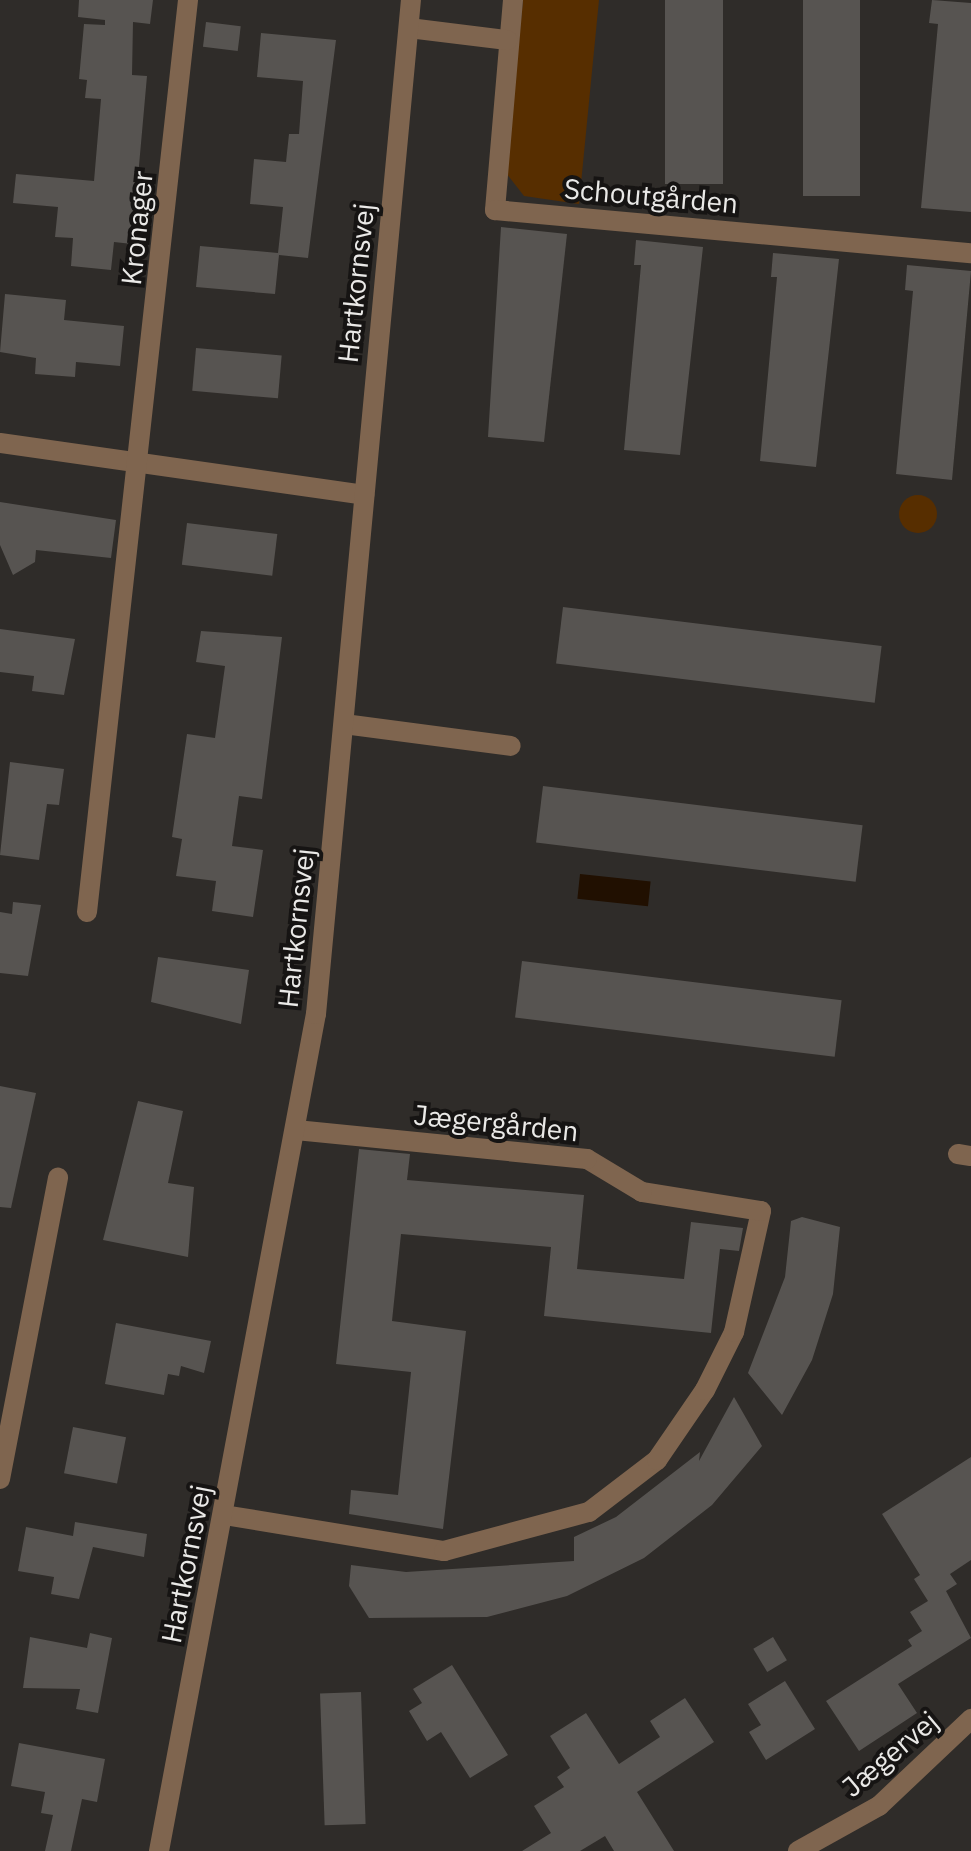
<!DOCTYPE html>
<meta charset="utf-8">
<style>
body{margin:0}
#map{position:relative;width:971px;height:1851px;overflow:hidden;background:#2f2c29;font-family:"IBM Plex Sans",sans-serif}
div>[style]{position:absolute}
.green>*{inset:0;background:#572e00}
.round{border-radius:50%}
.water>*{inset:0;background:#211001;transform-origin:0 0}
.building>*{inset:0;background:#575451;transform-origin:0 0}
.minor>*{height:20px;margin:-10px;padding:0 10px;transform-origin:10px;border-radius:10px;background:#7f654f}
.tertiary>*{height:20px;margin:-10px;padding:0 10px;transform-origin:10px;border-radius:10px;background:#7f654f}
span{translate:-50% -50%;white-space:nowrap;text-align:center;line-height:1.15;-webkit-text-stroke:8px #161413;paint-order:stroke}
.street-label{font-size:28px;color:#eae9e7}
</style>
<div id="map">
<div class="green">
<i style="clip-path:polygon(523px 0,599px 0,579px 204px,524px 196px,506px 173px)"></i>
<i class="round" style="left:899px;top:495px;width:38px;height:38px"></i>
</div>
<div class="water">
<i style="left:580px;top:874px;width:71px;height:25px;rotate:6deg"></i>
</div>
<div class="building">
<i style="clip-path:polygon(79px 0,153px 0,150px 24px,133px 22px,132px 75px,147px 76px,132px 244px,114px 242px,111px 270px,71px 266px,73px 238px,55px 237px,58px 207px,13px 203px,16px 174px,94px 181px,101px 99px,85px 98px,87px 80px,79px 79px,84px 24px,105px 25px,105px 20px,78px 17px)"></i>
<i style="left:665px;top:0;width:58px;height:184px"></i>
<i style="left:803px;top:0;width:57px;height:196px"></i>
<i style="clip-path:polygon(932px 0,971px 3px,971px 212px,921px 208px,938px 24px,929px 23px)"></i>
<i style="left:206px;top:22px;width:35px;height:25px;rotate:7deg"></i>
<i style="clip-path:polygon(261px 33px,336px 40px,308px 258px,279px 255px,275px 294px,196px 287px,200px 246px,278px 253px,283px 207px,250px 204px,254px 159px,286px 162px,289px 134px,299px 134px,303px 81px,257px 77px)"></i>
<i style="clip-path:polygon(501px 227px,567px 234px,544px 442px,488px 437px)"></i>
<i style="clip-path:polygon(636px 240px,703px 247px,680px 455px,624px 450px,641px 265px,634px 265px)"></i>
<i style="clip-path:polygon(773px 253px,839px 259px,816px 467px,760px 461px,777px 277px,771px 277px)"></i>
<i style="clip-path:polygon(907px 265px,971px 271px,952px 480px,896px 474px,913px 291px,905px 290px)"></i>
<i style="clip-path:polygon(5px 294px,66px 300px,64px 320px,124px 326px,120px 366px,76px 362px,75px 377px,35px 374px,36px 358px,0 352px)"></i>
<i style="left:196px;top:348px;width:86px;height:43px;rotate:5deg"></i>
<i style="clip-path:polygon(0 502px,116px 520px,111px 558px,36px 550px,35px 562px,13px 575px,0 545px)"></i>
<i style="left:187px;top:523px;width:91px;height:42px;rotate:7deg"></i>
<i style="left:563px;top:607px;width:321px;height:57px;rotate:7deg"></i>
<i style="clip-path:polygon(0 629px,75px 639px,64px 695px,32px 691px,34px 676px,0 672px)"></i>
<i style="clip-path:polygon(201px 631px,282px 637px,262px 799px,239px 796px,232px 846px,263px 850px,253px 917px,212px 911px,216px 881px,176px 876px,182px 839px,172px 837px,187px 734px,215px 738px,225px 666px,196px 662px)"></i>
<i style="clip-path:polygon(10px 762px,64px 769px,59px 805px,47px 804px,39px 860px,0 855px)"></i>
<i style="left:543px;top:786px;width:322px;height:57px;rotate:7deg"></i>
<i style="clip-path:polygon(13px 902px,41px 905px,28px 976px,0 973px,0 912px,12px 914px)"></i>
<i style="clip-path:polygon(158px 957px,249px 970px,241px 1024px,151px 1002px)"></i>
<i style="left:522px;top:961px;width:322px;height:57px;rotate:7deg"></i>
<i style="clip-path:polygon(0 1086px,36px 1093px,11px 1208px,0 1207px)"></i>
<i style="clip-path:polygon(138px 1101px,183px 1111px,168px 1183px,194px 1187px,188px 1257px,103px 1240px)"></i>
<i style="clip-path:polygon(359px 1149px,410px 1154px,407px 1180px,584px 1195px,577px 1269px,684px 1279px,691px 1222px,743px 1228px,739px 1251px,720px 1249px,711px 1333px,544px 1316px,551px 1247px,401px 1234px,392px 1321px,466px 1331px,443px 1529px,349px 1514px,351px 1490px,398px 1495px,411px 1372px,336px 1364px)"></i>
<i style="clip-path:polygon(802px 1217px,840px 1227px,833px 1294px,812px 1360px,782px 1415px,748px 1373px,785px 1277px,791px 1221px)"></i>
<i style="clip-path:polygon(116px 1323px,211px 1341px,204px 1373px,181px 1366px,179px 1376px,168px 1374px,164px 1395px,105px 1384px)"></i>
<i style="clip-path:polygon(734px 1397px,762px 1446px,712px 1505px,644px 1558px,567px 1596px,487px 1617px,369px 1618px,349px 1586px,351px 1565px,406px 1572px,574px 1561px,574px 1537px,616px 1517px,700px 1452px,699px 1461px)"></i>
<i style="left:73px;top:1427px;width:54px;height:47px;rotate:11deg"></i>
<i style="clip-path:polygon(971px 1457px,971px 1560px,950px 1574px,957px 1584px,946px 1591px,971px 1638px,898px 1684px,917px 1713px,859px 1751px,826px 1701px,912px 1646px,908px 1640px,922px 1631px,910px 1612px,928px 1601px,914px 1579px,920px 1575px,882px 1514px)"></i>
<i style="clip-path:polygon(75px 1522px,147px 1534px,144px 1557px,93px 1547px,79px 1599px,51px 1594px,54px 1577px,18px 1571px,26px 1527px,73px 1536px)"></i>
<i style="clip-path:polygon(90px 1633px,112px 1638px,98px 1713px,76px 1709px,80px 1689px,23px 1688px,30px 1637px,87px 1648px)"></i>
<i style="left:773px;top:1637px;width:27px;height:23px;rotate:59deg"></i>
<i style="clip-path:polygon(452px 1665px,508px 1755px,470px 1778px,441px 1732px,427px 1741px,409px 1711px,422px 1703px,413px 1689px)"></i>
<i style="clip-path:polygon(785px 1681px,815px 1729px,766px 1760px,749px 1732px,761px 1725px,748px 1704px)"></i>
<i style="left:361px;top:1692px;width:132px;height:41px;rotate:88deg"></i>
<i style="clip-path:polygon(685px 1698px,714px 1742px,637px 1792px,674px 1851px,614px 1851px,605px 1836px,580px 1851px,522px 1851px,551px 1833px,534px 1806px,564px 1787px,557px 1777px,570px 1768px,550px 1736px,586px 1713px,619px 1764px,660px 1737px,650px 1721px)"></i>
<i style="clip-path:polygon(19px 1743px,105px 1759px,97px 1802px,82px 1799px,71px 1851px,45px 1851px,53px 1815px,41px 1813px,45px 1792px,11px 1786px)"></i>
</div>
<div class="minor">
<i style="left:513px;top:0;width:211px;rotate:94.9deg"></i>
<i style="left:495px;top:210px;width:478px;rotate:5.2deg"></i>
<i style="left:409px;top:28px;width:99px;rotate:7deg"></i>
<i style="left:0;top:443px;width:368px;rotate:8.1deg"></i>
<i style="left:344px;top:724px;width:168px;rotate:7.5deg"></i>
<i style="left:87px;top:912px;width:918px;rotate:-83.68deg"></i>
<i style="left:958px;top:1154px;width:13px;rotate:9deg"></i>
<i style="left:0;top:1479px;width:307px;rotate:-79.1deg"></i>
<i style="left:224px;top:1515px;width:223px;rotate:9.3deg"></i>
<i style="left:444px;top:1551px;width:150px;rotate:-15.1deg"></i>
<i style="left:589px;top:1512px;width:86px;rotate:-37.4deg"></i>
<i style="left:657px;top:1460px;width:85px;rotate:-55.6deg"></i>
<i style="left:705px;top:1390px;width:65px;rotate:-63.4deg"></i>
<i style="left:734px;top:1332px;width:124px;rotate:-77.4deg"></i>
<i style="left:761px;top:1211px;width:121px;rotate:-170.9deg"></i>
<i style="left:642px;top:1192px;width:64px;rotate:-149deg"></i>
<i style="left:587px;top:1159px;width:290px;rotate:-174.3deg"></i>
<i style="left:798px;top:1851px;width:93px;rotate:-29.1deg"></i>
<i style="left:879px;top:1806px;width:127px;rotate:-43.4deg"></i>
</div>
<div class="tertiary">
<i style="left:159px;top:1851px;width:852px;rotate:-79.38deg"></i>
<i style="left:316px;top:1014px;width:1018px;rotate:-84.65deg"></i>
</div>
<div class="street-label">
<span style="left:651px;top:196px;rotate:5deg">Schoutgården</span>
<span style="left:137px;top:228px;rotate:-84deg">Kronager</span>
<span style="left:356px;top:283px;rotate:-84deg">Hartkornsvej</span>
<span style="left:296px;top:928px;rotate:-84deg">Hartkornsvej</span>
<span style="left:496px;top:1123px;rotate:6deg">Jægergården</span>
<span style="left:186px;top:1564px;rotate:-79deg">Hartkornsvej</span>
<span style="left:890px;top:1754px;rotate:-40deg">Jægervej</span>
</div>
</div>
